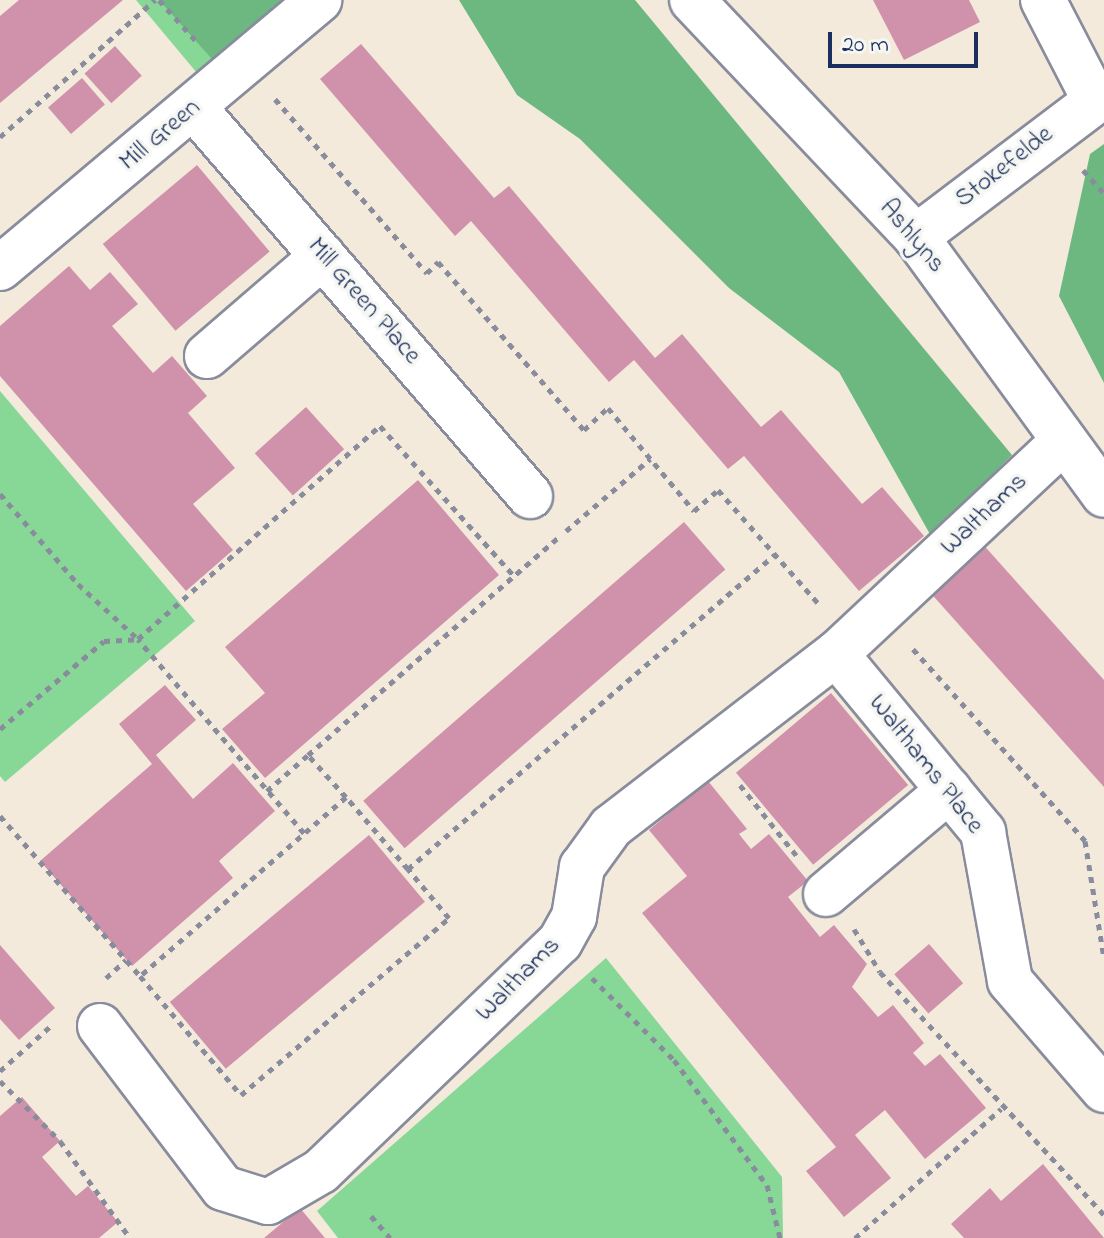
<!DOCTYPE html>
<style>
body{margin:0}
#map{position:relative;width:1104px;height:1238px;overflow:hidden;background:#f4eadb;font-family:"Indie Flower",sans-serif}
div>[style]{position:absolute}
.green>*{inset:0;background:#87d797}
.forest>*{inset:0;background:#6db880}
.building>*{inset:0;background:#d092ab;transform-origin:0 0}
.path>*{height:5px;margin-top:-2.5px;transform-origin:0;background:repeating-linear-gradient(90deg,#888c9c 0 6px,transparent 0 12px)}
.roads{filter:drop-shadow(2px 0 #888c9c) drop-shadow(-2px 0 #888c9c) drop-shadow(0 2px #888c9c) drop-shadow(0 -2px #888c9c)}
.minor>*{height:44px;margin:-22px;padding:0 22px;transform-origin:22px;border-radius:22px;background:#fff}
span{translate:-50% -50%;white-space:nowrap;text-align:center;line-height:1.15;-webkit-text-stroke:7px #f6f6f2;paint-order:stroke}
.street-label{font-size:26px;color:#1b2f5e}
.scale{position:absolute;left:828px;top:32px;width:150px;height:36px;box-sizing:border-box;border:4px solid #1b2f5e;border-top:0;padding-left:10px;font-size:24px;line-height:28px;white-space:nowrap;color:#1b2f5e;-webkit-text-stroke:6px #f6f6f2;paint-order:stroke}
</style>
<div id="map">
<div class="green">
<i style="clip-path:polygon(136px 0,300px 0,207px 85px)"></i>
<i style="clip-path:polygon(0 391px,195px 621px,5px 782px,0 776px)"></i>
<i style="clip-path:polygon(606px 958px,782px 1177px,783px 1238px,338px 1238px,317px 1211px)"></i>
</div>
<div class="forest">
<i style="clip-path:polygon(159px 0,296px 0,221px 69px)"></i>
<i style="clip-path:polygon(459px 0,635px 0,1012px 455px,931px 536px,839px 372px,729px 288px,580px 139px,517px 95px)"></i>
<i style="clip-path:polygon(1104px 144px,1104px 383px,1059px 296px,1090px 154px)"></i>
</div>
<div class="building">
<i style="clip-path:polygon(19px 0,123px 0,0 103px,0 16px)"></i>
<i style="clip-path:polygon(873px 0,969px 0,980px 22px,904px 60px)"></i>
<i style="clip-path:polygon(361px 44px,494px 198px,509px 186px,655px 358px,682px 334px,761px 427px,781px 410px,862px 504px,882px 487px,924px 536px,859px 591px,744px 456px,728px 469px,634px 360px,609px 382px,471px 221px,455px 236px,320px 79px)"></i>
<i style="left:115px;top:46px;width:40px;height:41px;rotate:48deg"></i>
<i style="left:82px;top:78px;width:35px;height:45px;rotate:49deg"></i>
<i style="left:197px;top:165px;width:113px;height:123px;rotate:50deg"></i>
<i style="clip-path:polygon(69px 266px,90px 290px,110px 272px,138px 304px,112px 326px,153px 373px,172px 356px,207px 396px,188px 413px,235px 468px,193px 504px,233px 550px,186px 591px,0 376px,0 326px)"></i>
<i style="left:306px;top:407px;width:57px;height:69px;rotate:48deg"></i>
<i style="clip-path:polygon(418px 480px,499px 575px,265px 778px,222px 729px,265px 693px,225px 647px)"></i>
<i style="left:684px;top:522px;width:63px;height:425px;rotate:49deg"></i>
<i style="clip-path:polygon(980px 541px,1104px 680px,1104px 787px,927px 589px)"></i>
<i style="clip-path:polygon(165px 685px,196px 720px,156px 755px,193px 799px,233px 763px,275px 811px,219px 861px,233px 878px,132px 966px,40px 861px,152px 764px,119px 724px)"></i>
<i style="left:831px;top:693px;width:120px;height:124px;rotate:50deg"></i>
<i style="clip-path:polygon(708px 781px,747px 829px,739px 834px,751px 849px,769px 834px,808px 881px,788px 897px,820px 937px,834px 925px,867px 964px,852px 987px,878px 1017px,893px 1005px,924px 1043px,913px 1053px,925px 1066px,940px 1054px,986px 1108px,925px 1159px,885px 1110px,855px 1135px,891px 1178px,844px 1217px,806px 1171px,836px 1147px,642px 913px,687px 876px,649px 830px)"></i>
<i style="left:369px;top:835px;width:87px;height:260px;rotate:50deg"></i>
<i style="left:929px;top:944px;width:52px;height:46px;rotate:49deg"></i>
<i style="clip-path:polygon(0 945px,55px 1008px,19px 1040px,0 1019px)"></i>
<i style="clip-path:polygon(22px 1097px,60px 1141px,42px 1157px,76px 1196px,88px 1186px,118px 1222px,99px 1238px,0 1238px,0 1116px)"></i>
<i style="clip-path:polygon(1043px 1164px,1104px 1238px,964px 1238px,951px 1224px,990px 1188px,1001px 1201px)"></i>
<i style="clip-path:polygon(300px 1208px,325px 1238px,264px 1238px)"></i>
</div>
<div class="path">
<i style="left:159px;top:0;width:55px;rotate:47.9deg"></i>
<i style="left:275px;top:99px;width:231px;rotate:48.9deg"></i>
<i style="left:427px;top:273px;width:16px;rotate:-45deg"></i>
<i style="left:438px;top:262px;width:223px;rotate:49deg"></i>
<i style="left:584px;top:430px;width:33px;rotate:-43deg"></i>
<i style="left:608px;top:408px;width:134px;rotate:50.1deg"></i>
<i style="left:694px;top:511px;width:32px;rotate:-41deg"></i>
<i style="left:718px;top:490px;width:151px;rotate:48.5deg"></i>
<i style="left:0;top:137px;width:207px;rotate:-41.5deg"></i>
<i style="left:1083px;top:170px;width:31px;rotate:48deg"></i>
<i style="left:0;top:494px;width:119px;rotate:49.1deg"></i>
<i style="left:78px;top:584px;width:81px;rotate:42.5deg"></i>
<i style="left:566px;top:531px;width:111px;rotate:-40.6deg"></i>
<i style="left:913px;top:649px;width:258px;rotate:48.1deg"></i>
<i style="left:1085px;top:841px;width:119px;rotate:80.8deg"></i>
<i style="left:0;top:729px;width:136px;rotate:-40.2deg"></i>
<i style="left:104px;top:641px;width:34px;rotate:-3deg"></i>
<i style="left:740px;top:785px;width:90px;rotate:51.3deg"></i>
<i style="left:267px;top:791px;width:55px;rotate:-41.3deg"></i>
<i style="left:346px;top:797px;width:57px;rotate:-132.1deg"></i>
<i style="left:308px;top:755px;width:331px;rotate:-41deg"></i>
<i style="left:0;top:816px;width:213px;rotate:48.8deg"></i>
<i style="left:304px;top:833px;width:255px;rotate:-130.6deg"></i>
<i style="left:138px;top:639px;width:322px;rotate:-41.4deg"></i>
<i style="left:380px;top:426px;width:201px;rotate:48.2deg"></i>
<i style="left:408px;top:869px;width:95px;rotate:-130.7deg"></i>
<i style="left:346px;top:797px;width:273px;rotate:139deg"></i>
<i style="left:140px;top:976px;width:156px;rotate:49.7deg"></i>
<i style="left:241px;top:1095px;width:273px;rotate:-40.4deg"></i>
<i style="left:449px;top:918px;width:64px;rotate:-129.9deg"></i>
<i style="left:408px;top:869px;width:484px;rotate:-40.6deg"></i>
<i style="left:854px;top:929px;width:50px;rotate:58.8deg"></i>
<i style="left:880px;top:972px;width:330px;rotate:47.3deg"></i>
<i style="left:106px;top:978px;width:27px;rotate:-42deg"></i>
<i style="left:592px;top:978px;width:116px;rotate:45deg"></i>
<i style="left:674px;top:1060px;width:156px;rotate:53.4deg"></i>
<i style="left:767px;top:1185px;width:55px;rotate:76.2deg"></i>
<i style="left:0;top:1071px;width:71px;rotate:-41.6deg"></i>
<i style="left:0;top:1081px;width:85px;rotate:45deg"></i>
<i style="left:60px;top:1141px;width:120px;rotate:54.2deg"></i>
<i style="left:371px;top:1216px;width:29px;rotate:49deg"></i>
<i style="left:855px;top:1238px;width:195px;rotate:-41.5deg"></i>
</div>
<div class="roads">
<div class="minor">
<i style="left:692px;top:0;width:326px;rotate:46.6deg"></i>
<i style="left:916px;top:237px;width:319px;rotate:53.9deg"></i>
<i style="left:1043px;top:0;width:111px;rotate:62.7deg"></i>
<i style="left:195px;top:109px;width:512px;rotate:49.12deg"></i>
<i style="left:916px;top:237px;width:236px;rotate:-37.1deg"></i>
<i style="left:0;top:268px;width:417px;rotate:-40deg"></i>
<i style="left:207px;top:356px;width:153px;rotate:-40.8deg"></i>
<i style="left:836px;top:654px;width:231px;rotate:50.4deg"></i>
<i style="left:983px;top:832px;width:151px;rotate:79.7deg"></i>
<i style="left:1010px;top:981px;width:144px;rotate:49.2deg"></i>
<i style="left:826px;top:894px;width:161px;rotate:-40.2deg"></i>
<i style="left:100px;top:1026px;width:203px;rotate:52.8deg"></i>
<i style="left:223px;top:1188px;width:47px;rotate:17.3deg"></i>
<i style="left:268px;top:1202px;width:61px;rotate:-30.3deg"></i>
<i style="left:321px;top:1171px;width:331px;rotate:-43.8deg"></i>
<i style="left:560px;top:942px;width:29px;rotate:-61deg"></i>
<i style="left:574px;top:917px;width:51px;rotate:-80.9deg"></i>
<i style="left:582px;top:867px;width:49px;rotate:-54.1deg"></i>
<i style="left:611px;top:827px;width:284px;rotate:-37.6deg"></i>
<i style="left:836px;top:654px;width:312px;rotate:-43.1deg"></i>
</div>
</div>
<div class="street-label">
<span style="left:161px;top:136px;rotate:-40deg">Mill Green</span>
<span style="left:1005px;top:168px;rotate:-38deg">Stokefelde</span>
<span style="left:911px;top:237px;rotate:50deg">Ashlyns</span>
<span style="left:363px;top:302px;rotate:49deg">Mill Green Place</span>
<span style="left:985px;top:515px;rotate:-43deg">Walthams</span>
<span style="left:925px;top:765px;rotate:52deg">Walthams Place</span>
<span style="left:519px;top:980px;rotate:-45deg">Walthams</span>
</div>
<div class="scale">20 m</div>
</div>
